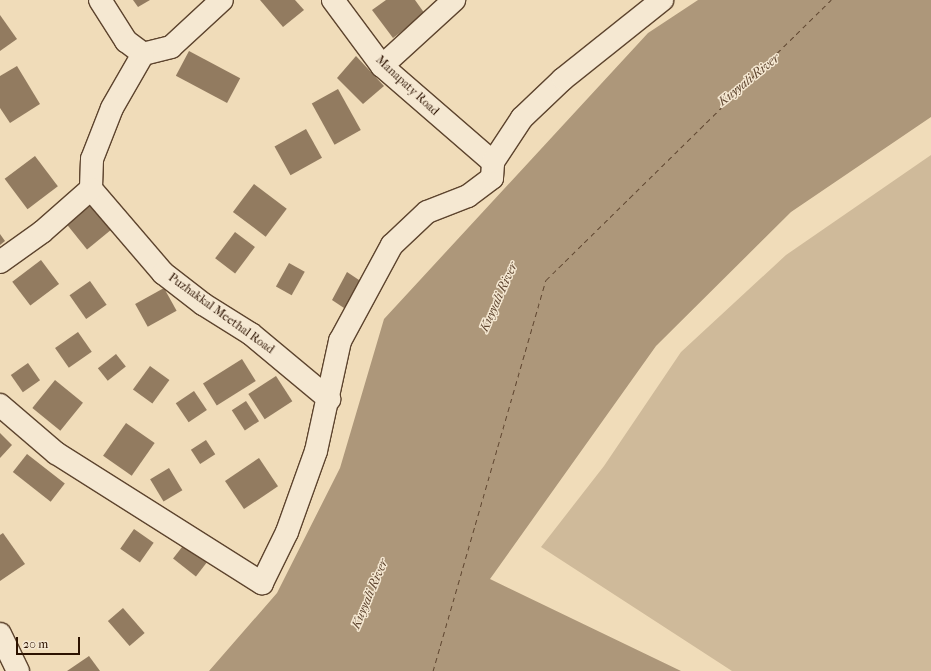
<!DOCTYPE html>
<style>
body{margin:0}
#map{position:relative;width:931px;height:671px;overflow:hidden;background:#f0dcb9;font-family:"IM FELL French Canon",serif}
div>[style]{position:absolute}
.green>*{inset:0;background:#cfba9a}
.water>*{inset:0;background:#ad977a}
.ferry>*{height:1px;margin-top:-0.5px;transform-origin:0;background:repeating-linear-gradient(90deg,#604731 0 5px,transparent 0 9px)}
.building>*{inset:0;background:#927b60;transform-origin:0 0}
.roads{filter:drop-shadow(1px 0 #5d442e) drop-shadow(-1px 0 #5d442e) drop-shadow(0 1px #5d442e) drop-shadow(0 -1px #5d442e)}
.minor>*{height:22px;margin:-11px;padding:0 11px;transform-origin:11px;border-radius:11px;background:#f5e8d2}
span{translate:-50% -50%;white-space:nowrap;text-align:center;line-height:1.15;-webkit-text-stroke:3px #f5e8d2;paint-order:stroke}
.street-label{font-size:12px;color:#2c1200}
.water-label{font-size:13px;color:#604731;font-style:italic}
.scale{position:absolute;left:16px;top:637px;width:64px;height:18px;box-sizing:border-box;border:2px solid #2c1200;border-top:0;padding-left:5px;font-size:12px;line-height:14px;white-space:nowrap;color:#2c1200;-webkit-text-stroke:3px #f5e8d2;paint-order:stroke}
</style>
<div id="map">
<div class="green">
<i style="clip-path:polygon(931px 155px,931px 671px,732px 671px,541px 547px,604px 466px,681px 352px,786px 255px)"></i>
</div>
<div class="water">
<i style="clip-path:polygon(698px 0,931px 0,931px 117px,791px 212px,656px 346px,490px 579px,681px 671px,209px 671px,277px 593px,340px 468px,384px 319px,648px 33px)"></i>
</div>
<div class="ferry">
<i style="left:433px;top:671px;width:407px;rotate:-73.9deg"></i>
<i style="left:546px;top:280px;width:400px;rotate:-44.5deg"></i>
</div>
<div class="building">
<i style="clip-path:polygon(133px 0,150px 0,138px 7px)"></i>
<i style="clip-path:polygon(260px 0,295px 0,304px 10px,283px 27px)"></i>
<i style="clip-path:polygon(386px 0,415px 0,425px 14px,393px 38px,372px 10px)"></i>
<i style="clip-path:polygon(0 15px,17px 39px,0 51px)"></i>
<i style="left:189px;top:51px;width:58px;height:28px;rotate:28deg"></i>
<i style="clip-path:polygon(356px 56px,384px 86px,363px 104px,337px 78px)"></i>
<i style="clip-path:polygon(17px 66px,40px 104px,10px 123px,0 108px,0 76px)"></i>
<i style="left:338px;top:89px;width:47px;height:30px;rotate:61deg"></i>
<i style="left:306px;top:129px;width:33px;height:36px;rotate:61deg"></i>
<i style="left:35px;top:156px;width:38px;height:38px;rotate:53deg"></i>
<i style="left:254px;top:184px;width:41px;height:35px;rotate:37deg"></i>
<i style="left:91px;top:205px;width:32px;height:31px;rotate:51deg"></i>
<i style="left:235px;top:232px;width:25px;height:33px;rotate:37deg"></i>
<i style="clip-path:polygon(0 234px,5px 241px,0 245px)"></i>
<i style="left:41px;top:260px;width:30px;height:36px;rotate:53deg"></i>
<i style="left:289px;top:263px;width:18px;height:27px;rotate:29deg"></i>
<i style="clip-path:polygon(347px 272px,362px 282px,344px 308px,332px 300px)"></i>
<i style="left:90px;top:281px;width:29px;height:25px;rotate:55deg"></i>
<i style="left:164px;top:288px;width:26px;height:33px;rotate:61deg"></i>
<i style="left:78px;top:332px;width:24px;height:28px;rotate:55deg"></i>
<i style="left:116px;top:354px;width:16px;height:23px;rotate:52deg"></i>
<i style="left:242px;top:359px;width:26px;height:46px;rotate:58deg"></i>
<i style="left:28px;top:363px;width:21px;height:21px;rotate:55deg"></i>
<i style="left:150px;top:366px;width:24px;height:29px;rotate:36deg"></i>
<i style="left:276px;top:376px;width:30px;height:33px;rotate:57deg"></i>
<i style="left:55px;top:380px;width:36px;height:36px;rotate:39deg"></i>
<i style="left:194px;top:391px;width:23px;height:22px;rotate:56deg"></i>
<i style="left:246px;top:401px;width:24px;height:17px;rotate:57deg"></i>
<i style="left:126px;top:423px;width:35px;height:40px;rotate:35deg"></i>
<i style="clip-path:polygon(0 433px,12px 445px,0 458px)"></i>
<i style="left:206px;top:440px;width:17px;height:18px;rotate:57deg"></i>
<i style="left:27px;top:454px;width:48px;height:23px;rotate:38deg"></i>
<i style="left:259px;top:458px;width:34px;height:41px;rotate:56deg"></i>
<i style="left:169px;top:468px;width:26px;height:22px;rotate:59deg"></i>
<i style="left:134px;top:529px;width:24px;height:24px;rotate:35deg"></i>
<i style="clip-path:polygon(3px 533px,25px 564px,0 581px,0 535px)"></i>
<i style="left:186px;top:542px;width:29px;height:21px;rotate:38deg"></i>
<i style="left:123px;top:608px;width:33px;height:20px;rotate:49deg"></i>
<i style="clip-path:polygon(89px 656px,100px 671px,67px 671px)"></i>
</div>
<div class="roads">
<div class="minor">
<i style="left:100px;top:0;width:49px;rotate:57.6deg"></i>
<i style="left:126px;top:41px;width:21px;rotate:37deg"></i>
<i style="left:143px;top:54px;width:29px;rotate:-14deg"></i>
<i style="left:171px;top:47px;width:69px;rotate:-42.7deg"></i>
<i style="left:333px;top:0;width:82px;rotate:53.4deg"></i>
<i style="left:382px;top:66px;width:147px;rotate:40.9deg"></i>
<i style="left:143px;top:54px;width:62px;rotate:119.9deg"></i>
<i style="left:112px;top:108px;width:55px;rotate:111.4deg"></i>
<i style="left:92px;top:159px;width:30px;rotate:92deg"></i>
<i style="left:91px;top:189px;width:111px;rotate:49.4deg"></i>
<i style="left:163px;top:273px;width:51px;rotate:37.8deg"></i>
<i style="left:203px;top:304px;width:57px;rotate:32deg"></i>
<i style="left:251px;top:334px;width:102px;rotate:39.8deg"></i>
<i style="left:382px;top:66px;width:98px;rotate:-42.5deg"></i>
<i style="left:0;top:262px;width:52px;rotate:-35.5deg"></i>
<i style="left:42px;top:232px;width:65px;rotate:-41.3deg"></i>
<i style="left:0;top:405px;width:74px;rotate:40.6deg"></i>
<i style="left:56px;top:453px;width:244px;rotate:32.3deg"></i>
<i style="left:262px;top:583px;width:57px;rotate:-63.9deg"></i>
<i style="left:287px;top:532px;width:86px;rotate:-70.3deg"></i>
<i style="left:316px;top:451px;width:113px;rotate:-77.7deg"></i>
<i style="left:340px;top:341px;width:109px;rotate:-61.6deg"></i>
<i style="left:392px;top:245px;width:48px;rotate:-43.3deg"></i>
<i style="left:427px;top:212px;width:44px;rotate:-21.3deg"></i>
<i style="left:468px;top:196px;width:30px;rotate:-37deg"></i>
<i style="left:492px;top:178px;width:16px;rotate:-86deg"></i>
<i style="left:493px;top:162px;width:53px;rotate:-56.6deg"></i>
<i style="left:522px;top:118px;width:57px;rotate:-43.6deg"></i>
<i style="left:563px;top:79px;width:127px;rotate:-38.6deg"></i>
<i style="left:0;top:634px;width:41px;rotate:64.1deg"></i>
</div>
</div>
<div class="street-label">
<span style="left:407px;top:86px;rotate:43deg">Manapaty Road</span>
<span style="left:221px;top:314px;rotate:36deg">Puzhakkal Meethal Road</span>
</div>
<div class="water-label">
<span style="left:749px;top:80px;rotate:-39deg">Kuyyali River</span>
<span style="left:499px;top:297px;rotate:-66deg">Kuyyali River</span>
<span style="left:370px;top:594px;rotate:-67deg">Kuyyali River</span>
</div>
<div class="scale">20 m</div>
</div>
